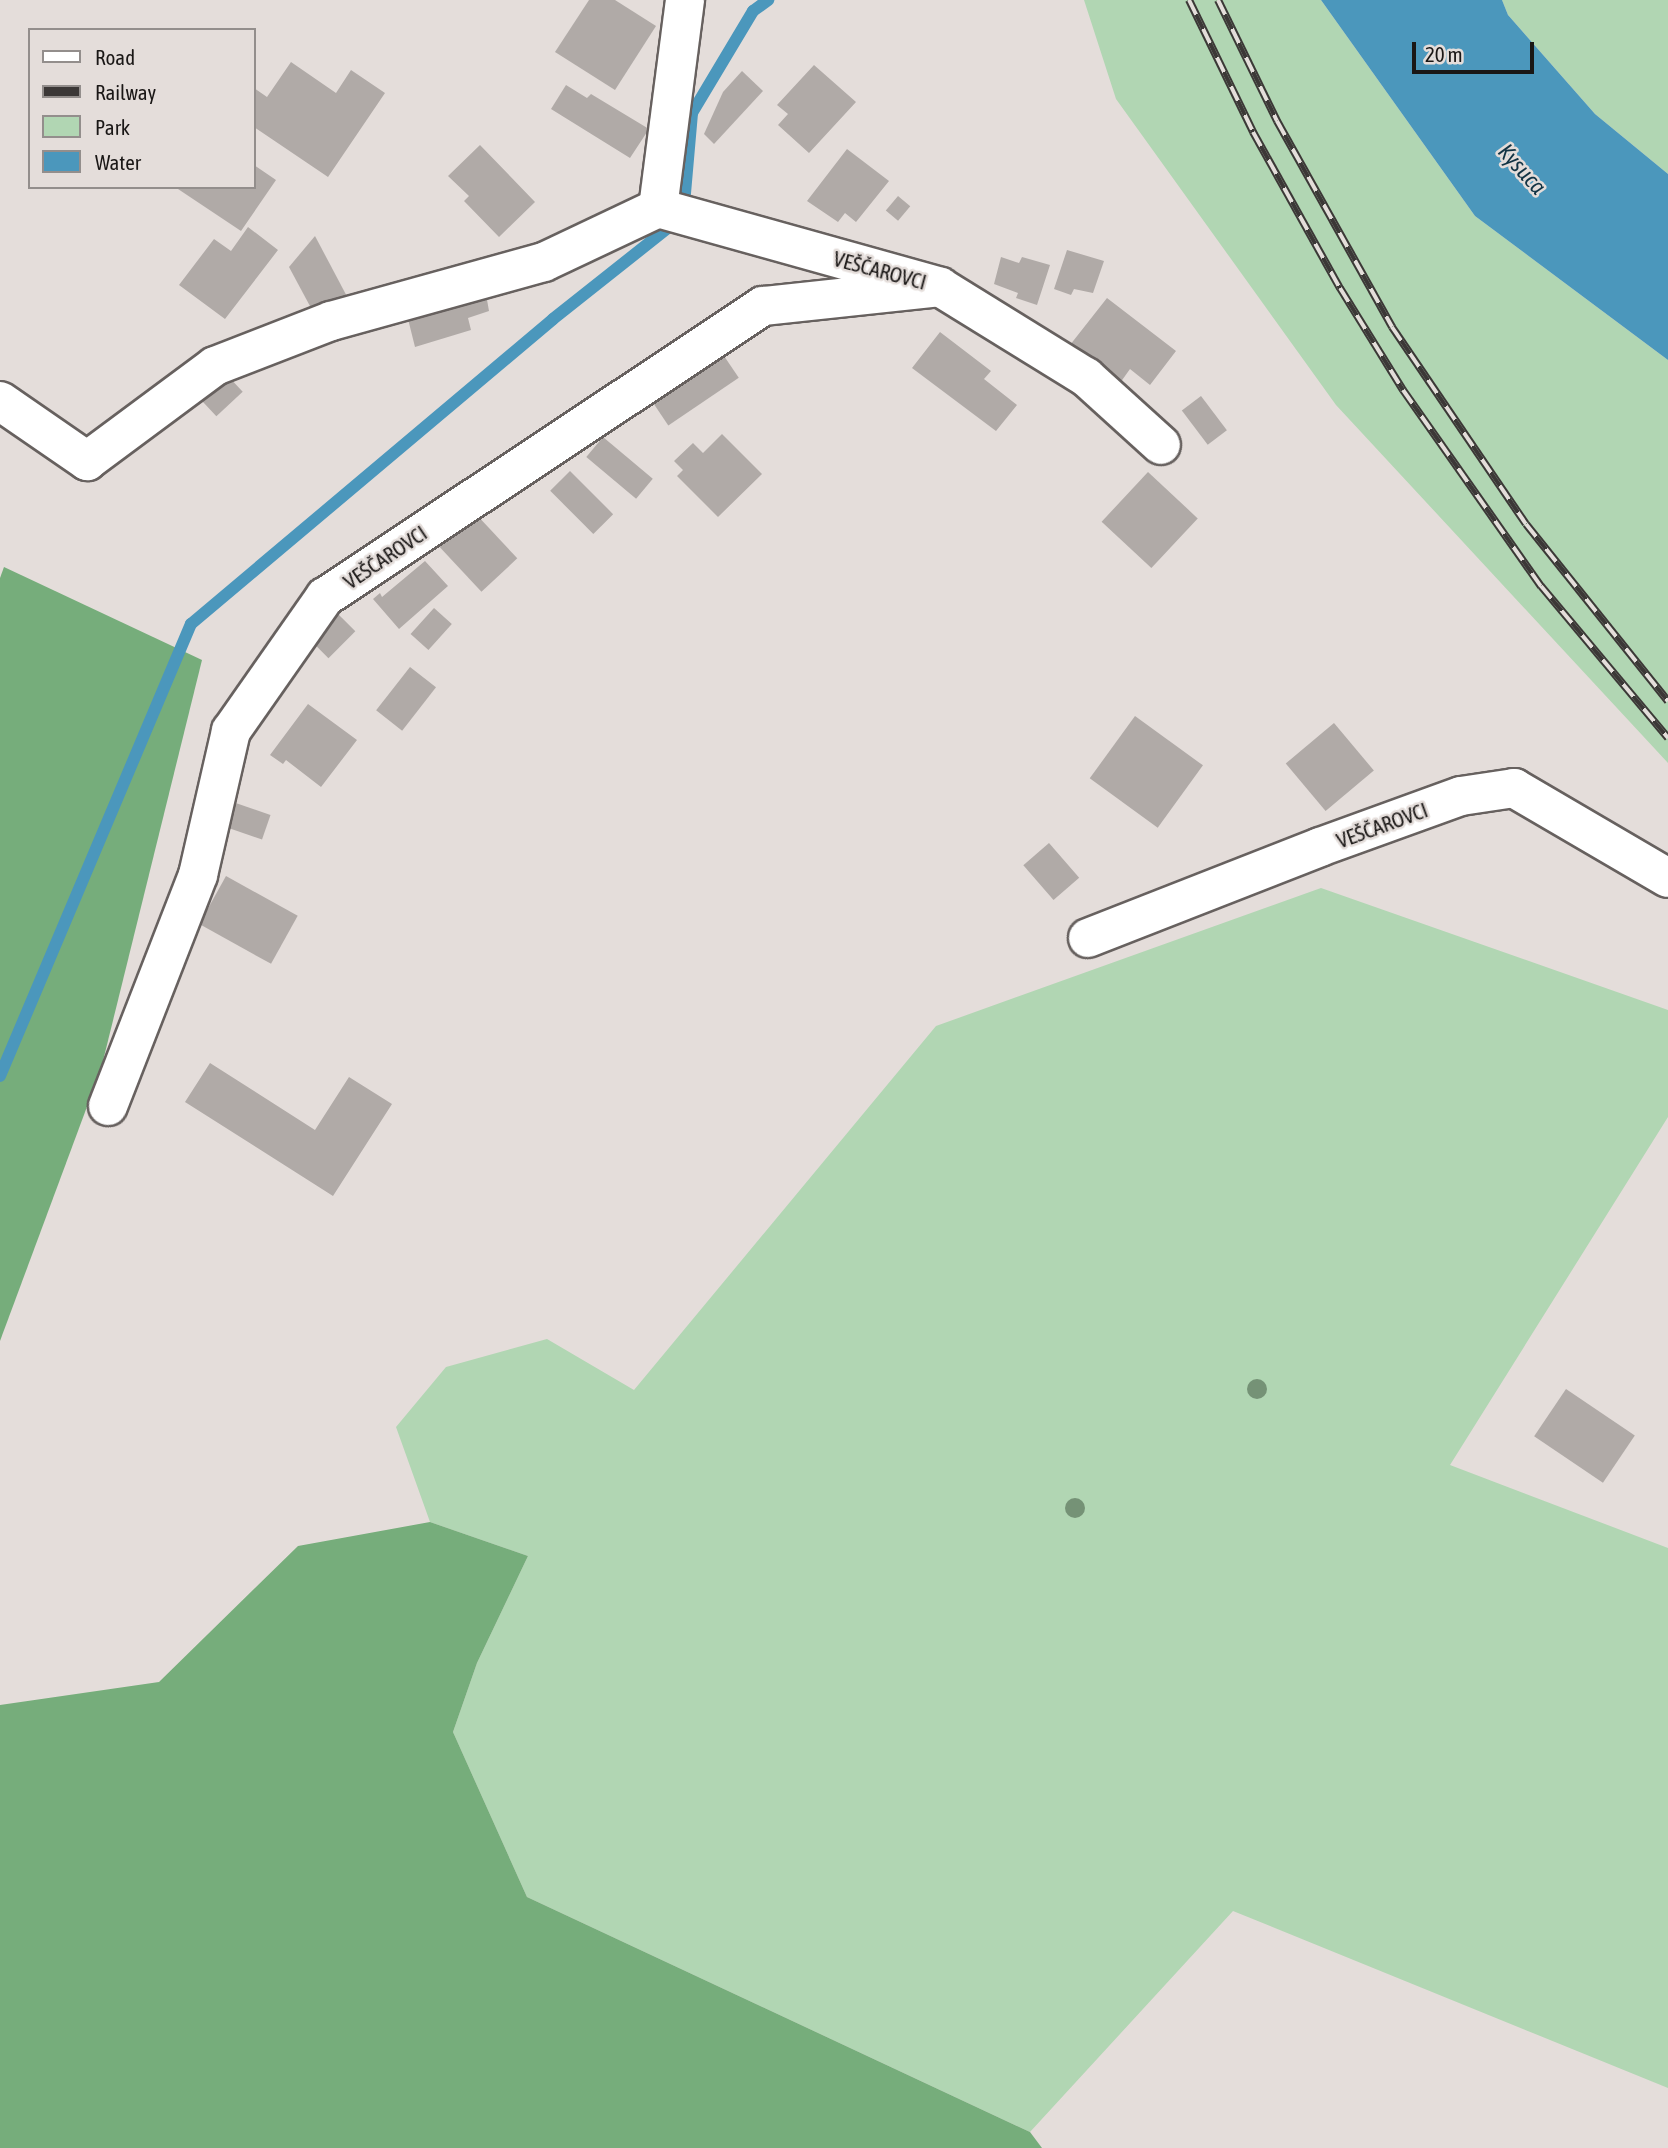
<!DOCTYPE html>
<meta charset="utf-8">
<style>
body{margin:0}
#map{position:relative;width:1668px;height:2148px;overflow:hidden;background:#e4ddda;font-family:"Asap Condensed",sans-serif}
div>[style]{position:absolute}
.green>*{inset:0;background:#b1d6b3}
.forest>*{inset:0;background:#76ad7b}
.water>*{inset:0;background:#4b97bc}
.stream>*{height:12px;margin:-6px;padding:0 6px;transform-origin:6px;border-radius:6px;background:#4b97bc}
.building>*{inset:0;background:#b0aaa7;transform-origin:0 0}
.roads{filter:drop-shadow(2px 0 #67615f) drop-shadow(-2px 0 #67615f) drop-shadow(0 2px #67615f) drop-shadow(0 -2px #67615f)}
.minor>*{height:38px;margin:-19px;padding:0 19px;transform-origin:19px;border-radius:19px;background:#fff}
.rail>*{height:8px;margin-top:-4px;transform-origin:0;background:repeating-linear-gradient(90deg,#e4ddda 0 16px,#3c3837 0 32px);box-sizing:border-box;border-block:2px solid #3c3837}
.trees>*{width:20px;height:20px;margin:-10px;border-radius:50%;background:#759276}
span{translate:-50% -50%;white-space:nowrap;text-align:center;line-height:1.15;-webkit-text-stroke:5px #e4ddda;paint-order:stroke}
.street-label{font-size:21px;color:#1a1716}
.water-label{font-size:23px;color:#134;font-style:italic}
.legend{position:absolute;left:28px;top:28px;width:228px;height:161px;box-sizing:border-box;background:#e4ddda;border:2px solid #938e8c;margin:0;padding:9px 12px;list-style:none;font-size:21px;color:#1a1716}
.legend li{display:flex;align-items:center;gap:14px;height:35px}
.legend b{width:35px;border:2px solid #938e8c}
.scale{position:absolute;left:1412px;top:42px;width:122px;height:32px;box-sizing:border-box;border:4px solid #1a1716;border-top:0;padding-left:9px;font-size:21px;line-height:24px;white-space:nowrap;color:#1a1716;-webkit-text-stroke:5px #e4ddda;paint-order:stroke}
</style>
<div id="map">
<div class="green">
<i style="clip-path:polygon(1084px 0,1321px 0,1475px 216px,1668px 360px,1668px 763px,1336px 405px,1116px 99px)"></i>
<i style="clip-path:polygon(1502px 0,1668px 0,1668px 174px,1595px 114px,1508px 15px)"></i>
<i style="clip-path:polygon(1321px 888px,1668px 1010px,1668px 1117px,1450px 1465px,1668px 1548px,1668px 2088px,1233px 1911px,1030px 2132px,527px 1897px,453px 1732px,477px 1663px,528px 1556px,430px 1522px,396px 1427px,446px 1367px,547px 1339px,634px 1390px,936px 1026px)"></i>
</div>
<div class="forest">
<i style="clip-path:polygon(4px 567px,202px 660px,101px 1069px,0 1341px,0 578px)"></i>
<i style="clip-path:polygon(430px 1522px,528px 1556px,477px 1663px,453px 1732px,527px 1897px,1030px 2132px,1042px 2148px,0 2148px,0 1705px,159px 1682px,298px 1546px)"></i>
</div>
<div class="water">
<i style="clip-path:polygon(1321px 0,1502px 0,1508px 15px,1595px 114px,1668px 174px,1668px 360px,1475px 216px)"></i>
</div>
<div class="stream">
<i style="left:0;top:1076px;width:491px;rotate:-67.1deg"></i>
<i style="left:191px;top:624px;width:473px;rotate:-40.1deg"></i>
<i style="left:553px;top:319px;width:166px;rotate:-38.4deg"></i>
<i style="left:683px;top:216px;width:103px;rotate:-85deg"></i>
<i style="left:692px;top:113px;width:119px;rotate:-59.1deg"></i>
<i style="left:753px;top:11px;width:19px;rotate:-36deg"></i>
</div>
<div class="building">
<i style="clip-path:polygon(589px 0,615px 0,656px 26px,615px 90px,555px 52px)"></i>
<i style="clip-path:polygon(291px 62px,336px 93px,351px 70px,385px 93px,328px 177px,254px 127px,254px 88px,267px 97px)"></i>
<i style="clip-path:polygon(814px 65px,856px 102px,809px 153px,778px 125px,788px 114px,777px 105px)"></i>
<i style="clip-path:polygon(742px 71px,763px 91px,714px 144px,704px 134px,723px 92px)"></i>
<i style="clip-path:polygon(566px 85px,587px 98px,591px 94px,649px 129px,630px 158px,551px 109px)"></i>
<i style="clip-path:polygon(480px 145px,535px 202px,499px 237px,464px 201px,469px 196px,448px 176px)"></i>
<i style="clip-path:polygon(847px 149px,889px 181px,856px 222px,845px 213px,838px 222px,807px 201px)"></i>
<i style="clip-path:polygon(254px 165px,276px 180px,241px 231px,175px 187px,254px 187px)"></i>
<i style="left:898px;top:196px;width:16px;height:19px;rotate:40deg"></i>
<i style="clip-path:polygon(248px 227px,278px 250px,225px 319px,179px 285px,214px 239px,231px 251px)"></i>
<i style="clip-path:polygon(315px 236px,351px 304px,318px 321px,289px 267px)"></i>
<i style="clip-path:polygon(1067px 250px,1104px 261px,1093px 293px,1074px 289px,1071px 295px,1054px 289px)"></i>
<i style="clip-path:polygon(1001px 257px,1019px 263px,1022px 257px,1050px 265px,1037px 305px,1016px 298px,1018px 293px,994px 284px)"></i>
<i style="clip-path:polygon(486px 294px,489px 311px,468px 318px,471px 330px,415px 347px,407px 315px)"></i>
<i style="clip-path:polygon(1107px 298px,1176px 351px,1150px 385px,1130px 369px,1120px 383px,1070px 345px)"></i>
<i style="clip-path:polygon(940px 332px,991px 371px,984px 379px,1017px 405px,996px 431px,912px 368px)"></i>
<i style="left:722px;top:353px;width:30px;height:85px;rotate:56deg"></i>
<i style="left:227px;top:375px;width:23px;height:36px;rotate:47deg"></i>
<i style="left:1201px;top:396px;width:43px;height:24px;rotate:53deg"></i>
<i style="clip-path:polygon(722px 434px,762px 474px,718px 517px,677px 476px,683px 470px,674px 461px,693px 443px,703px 453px)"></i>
<i style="left:603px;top:437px;width:65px;height:26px;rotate:40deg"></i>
<i style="left:570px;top:471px;width:61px;height:28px;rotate:45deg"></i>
<i style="left:1148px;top:472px;width:68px;height:68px;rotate:43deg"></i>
<i style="left:475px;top:513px;width:62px;height:49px;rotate:47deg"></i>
<i style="clip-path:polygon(425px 561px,448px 586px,399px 629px,373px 599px,380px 593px,382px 597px)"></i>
<i style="left:332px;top:608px;width:33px;height:38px;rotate:45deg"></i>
<i style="left:434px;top:608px;width:24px;height:35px;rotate:42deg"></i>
<i style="left:410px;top:667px;width:33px;height:55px;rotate:38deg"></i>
<i style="clip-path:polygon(308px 704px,357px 740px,321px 787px,286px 760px,283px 764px,270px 755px)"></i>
<i style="left:1135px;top:716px;width:84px;height:77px;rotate:36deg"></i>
<i style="left:1334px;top:723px;width:62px;height:63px;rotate:50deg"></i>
<i style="left:227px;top:800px;width:46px;height:26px;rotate:19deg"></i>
<i style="left:1049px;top:843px;width:46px;height:34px;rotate:49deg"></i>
<i style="left:226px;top:876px;width:82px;height:55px;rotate:29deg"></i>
<i style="clip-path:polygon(210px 1063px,315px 1130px,349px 1077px,392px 1104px,333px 1196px,185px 1102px)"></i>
<i style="left:1566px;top:1389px;width:83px;height:57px;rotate:34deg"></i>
</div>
<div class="roads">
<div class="minor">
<i style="left:658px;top:208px;width:293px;rotate:15.6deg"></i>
<i style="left:940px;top:287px;width:172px;rotate:31.7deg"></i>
<i style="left:1086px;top:377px;width:101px;rotate:42.2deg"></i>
<i style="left:0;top:401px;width:106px;rotate:34.6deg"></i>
<i style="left:87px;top:461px;width:159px;rotate:-36.6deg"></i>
<i style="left:215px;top:366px;width:124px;rotate:-21.2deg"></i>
<i style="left:331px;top:321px;width:221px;rotate:-15.5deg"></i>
<i style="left:544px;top:262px;width:126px;rotate:-25.3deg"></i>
<i style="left:658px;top:208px;width:210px;rotate:-82.6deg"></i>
<i style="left:1088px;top:938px;width:249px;rotate:-21.4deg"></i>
<i style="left:1320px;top:847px;width:150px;rotate:-19.9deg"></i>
<i style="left:1461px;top:796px;width:54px;rotate:-8.6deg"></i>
<i style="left:1514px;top:788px;width:178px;rotate:30.3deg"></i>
<i style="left:108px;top:1106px;width:248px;rotate:-68.7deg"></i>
<i style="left:198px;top:875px;width:148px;rotate:-77.1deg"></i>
<i style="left:231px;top:731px;width:164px;rotate:-55deg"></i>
<i style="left:325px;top:597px;width:526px;rotate:-33.6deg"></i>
<i style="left:763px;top:306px;width:178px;rotate:-6.1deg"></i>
</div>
</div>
<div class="rail">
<i style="left:1189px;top:0;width:147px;rotate:64.1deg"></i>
<i style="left:1253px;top:132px;width:179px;rotate:60.9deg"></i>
<i style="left:1340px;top:288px;width:120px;rotate:58.3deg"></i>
<i style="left:1403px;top:390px;width:240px;rotate:54.9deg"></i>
<i style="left:1541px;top:586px;width:198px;rotate:50.1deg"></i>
<i style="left:1218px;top:0;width:135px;rotate:64deg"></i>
<i style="left:1277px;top:121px;width:236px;rotate:60.8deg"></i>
<i style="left:1392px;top:327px;width:238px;rotate:55.8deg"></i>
<i style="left:1526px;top:524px;width:227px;rotate:51.3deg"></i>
</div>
<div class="trees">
<i style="left:1257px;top:1389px"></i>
<i style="left:1075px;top:1508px"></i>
</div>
<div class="street-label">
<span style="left:880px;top:270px;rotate:15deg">VEŠČAROVCI</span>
<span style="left:385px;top:557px;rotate:-34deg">VEŠČAROVCI</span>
<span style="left:1382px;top:825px;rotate:-20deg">VEŠČAROVCI</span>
</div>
<div class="water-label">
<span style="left:1522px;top:169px;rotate:48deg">Kysuca</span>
</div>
<ul class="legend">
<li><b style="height:9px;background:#fff"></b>Road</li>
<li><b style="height:9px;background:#3c3837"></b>Railway</li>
<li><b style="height:19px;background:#b1d6b3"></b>Park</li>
<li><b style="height:19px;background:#4b97bc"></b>Water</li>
</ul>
<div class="scale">20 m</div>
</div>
